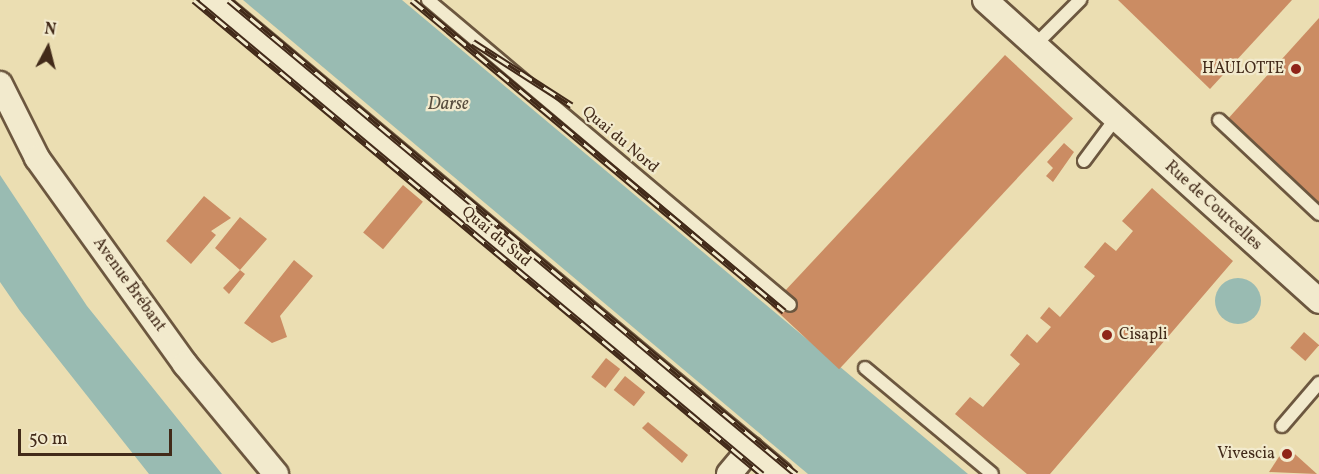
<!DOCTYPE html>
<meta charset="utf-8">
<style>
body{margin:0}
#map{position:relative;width:1319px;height:474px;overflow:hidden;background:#ebdeb2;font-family:Vollkorn,serif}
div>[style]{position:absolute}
.water>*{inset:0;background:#99bbb2}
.round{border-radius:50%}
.building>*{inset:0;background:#cb8c63;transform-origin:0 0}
.roads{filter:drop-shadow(2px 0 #6c573f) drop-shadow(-2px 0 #6c573f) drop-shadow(0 2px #6c573f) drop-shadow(0 -2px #6c573f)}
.lane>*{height:12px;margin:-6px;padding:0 6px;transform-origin:6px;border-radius:6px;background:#f2eacd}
.street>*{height:24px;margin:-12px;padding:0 12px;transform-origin:12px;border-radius:12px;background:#f2eacd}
.rail>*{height:7px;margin-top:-3.5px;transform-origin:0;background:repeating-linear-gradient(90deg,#f2eacd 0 14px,#422a19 0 28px);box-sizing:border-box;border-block:2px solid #422a19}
.dots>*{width:16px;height:16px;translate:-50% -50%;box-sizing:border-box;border:3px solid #f2eacd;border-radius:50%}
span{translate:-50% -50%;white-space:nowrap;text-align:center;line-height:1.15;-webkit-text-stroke:4.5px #f2eacd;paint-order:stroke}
.poi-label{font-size:16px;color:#422a19}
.right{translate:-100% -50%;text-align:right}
.left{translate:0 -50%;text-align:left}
.street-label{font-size:16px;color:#422a19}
.water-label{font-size:18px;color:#584e3f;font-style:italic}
.north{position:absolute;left:18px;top:18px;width:60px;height:60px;-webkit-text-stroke:4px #f2eacd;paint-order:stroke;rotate:7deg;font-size:16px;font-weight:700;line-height:24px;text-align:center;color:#422a19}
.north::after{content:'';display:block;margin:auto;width:21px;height:27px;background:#422a19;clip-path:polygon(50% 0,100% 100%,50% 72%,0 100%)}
.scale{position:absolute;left:18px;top:429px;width:154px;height:27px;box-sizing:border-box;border:3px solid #422a19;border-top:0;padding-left:8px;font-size:18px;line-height:21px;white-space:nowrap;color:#422a19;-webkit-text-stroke:4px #f2eacd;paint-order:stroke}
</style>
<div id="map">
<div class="water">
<i style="clip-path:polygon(243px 0,402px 0,968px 474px,808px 474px)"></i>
<i style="clip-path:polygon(0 175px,87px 306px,222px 474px,149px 474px,20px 311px,0 282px)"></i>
<i class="round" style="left:1215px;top:278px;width:46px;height:46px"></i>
</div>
<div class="building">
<i style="clip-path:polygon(1118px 0,1292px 0,1210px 89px)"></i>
<i style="clip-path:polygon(1319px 18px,1319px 205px,1226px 121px)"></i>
<i style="left:1005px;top:55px;width:93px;height:343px;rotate:43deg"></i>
<i style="clip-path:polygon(1064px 143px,1074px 152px,1053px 182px,1046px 176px,1053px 168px,1047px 162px)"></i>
<i style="left:403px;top:185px;width:26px;height:62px;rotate:40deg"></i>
<i style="clip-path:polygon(1152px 188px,1233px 261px,1050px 474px,1027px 474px,955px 414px,970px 397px,983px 407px,1020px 364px,1010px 355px,1027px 334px,1037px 343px,1051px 327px,1040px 318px,1049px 307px,1060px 317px,1095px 276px,1084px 267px,1105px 242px,1116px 251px,1133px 231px,1122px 221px)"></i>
<i style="clip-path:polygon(204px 196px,231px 218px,211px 231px,216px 235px,191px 264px,166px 241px)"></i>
<i style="clip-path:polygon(240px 217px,267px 239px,240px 270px,245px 274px,229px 294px,223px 288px,240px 270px,215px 248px)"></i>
<i style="clip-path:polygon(294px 260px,313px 276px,280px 316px,287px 337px,272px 343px,244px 323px)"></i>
<i style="left:1304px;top:332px;width:20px;height:21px;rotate:41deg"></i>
<i style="left:606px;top:358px;width:18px;height:24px;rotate:38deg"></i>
<i style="left:625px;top:376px;width:26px;height:18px;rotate:39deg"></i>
<i style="clip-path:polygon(648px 422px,688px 455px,682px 463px,642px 428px)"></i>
<i style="clip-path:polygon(1286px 446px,1317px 474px,1269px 472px)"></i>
</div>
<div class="roads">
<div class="lane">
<i style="left:428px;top:0;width:473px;rotate:40.1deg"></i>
<i style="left:1035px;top:45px;width:64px;rotate:-45deg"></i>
<i style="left:1219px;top:120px;width:137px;rotate:43.2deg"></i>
<i style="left:1084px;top:161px;width:54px;rotate:-53.3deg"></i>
<i style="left:865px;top:368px;width:165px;rotate:39.8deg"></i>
<i style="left:1282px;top:426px;width:57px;rotate:-49.3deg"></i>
</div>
<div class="street">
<i style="left:212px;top:0;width:740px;rotate:39.85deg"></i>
<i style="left:985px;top:0;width:450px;rotate:42deg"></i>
<i style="left:0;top:84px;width:83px;rotate:63.4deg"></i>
<i style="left:37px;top:158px;width:254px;rotate:54.3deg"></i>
<i style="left:185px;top:364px;width:143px;rotate:50.4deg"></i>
<i style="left:729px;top:474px;width:33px;rotate:-50deg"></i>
</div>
</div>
<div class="rail">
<i style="left:194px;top:0;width:740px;rotate:39.85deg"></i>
<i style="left:229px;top:0;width:739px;rotate:39.89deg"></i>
<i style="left:412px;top:0;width:485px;rotate:39.9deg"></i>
<i style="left:473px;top:42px;width:117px;rotate:32.7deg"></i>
</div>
<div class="dots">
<i style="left:1296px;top:69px;background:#8f2418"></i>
<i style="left:1107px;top:335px;background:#8f2418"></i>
<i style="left:1287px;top:454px;background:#8f2418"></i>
</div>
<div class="poi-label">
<span class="right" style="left:1284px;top:69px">HAULOTTE</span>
<span class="left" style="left:1119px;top:335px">Cisapli</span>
<span class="right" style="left:1275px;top:454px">Vivescia</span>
</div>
<div class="street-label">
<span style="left:620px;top:140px;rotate:40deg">Quai du Nord</span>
<span style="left:1213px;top:206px;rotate:42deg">Rue de Courcelles</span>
<span style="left:496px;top:237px;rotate:40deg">Quai du Sud</span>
<span style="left:129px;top:285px;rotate:54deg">Avenue Brébant</span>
</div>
<div class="water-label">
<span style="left:448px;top:105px">Darse</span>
</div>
<div class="north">N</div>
<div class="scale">50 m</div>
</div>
